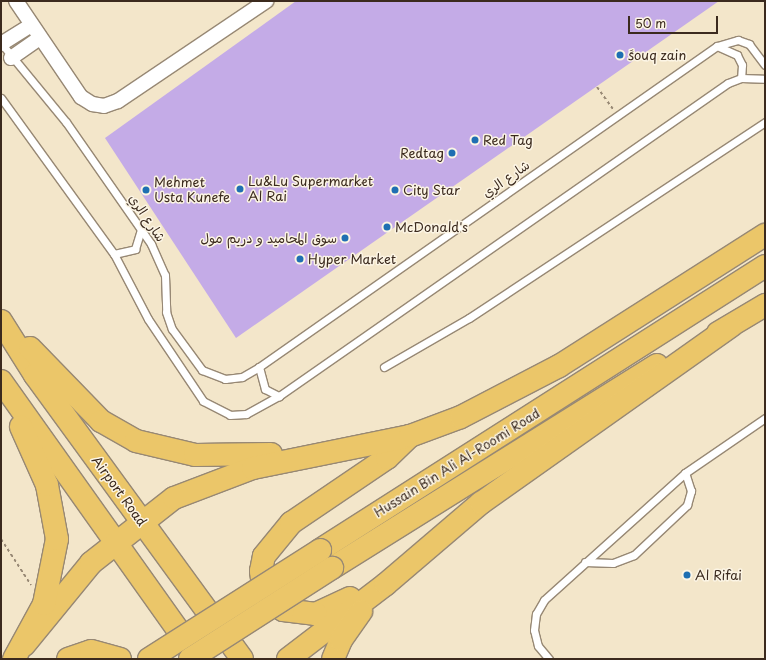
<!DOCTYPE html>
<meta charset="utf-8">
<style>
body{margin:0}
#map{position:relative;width:766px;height:660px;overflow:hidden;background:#f3e6ca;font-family:"Playpen Sans","Playpen Sans Arabic",sans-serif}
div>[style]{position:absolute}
.building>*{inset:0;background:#c4abe7}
.path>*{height:2px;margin-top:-1px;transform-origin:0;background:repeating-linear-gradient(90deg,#978874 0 3px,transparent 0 6px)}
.roads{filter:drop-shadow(1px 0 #978874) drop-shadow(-1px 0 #978874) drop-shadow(0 1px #978874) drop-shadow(0 -1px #978874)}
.service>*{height:7px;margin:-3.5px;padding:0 3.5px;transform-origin:3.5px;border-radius:3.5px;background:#fff}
.minor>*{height:14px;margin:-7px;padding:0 7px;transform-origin:7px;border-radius:7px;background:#fff}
.trunk>*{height:22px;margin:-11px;padding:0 11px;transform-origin:11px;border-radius:11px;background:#ebc669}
.bridges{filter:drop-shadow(1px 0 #978874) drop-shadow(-1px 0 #978874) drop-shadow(0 1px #978874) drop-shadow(0 -1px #978874)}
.trunk-bridge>*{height:22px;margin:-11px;padding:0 11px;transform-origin:11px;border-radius:11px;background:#ebc669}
.dots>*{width:11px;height:11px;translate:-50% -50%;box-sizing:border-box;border:2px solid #fcf5e5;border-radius:50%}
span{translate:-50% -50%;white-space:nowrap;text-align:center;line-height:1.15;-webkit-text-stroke:3px #fcf5e5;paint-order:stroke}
.poi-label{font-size:13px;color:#3b2a1e}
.left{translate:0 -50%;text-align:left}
.right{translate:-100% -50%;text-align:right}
.street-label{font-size:13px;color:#3b2a1e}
.frame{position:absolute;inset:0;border:2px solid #3b2a1e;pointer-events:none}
.scale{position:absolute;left:628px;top:16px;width:90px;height:18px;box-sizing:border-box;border:2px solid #3b2a1e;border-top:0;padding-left:5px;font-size:12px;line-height:14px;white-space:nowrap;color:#3b2a1e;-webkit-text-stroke:3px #fcf5e5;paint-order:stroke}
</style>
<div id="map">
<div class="building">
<i style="clip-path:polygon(296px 1px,719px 1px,236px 338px,105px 138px)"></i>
</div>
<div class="path">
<i style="left:597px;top:87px;width:27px;rotate:54deg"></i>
<i style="left:1px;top:539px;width:55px;rotate:56.9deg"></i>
</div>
<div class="roads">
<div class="service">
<i style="left:1px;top:43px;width:102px;rotate:50.6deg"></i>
<i style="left:66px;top:122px;width:149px;rotate:55.1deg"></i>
<i style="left:151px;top:244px;width:34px;rotate:66deg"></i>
<i style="left:165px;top:275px;width:37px;rotate:88deg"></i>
<i style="left:166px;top:312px;width:18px;rotate:71deg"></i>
<i style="left:172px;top:329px;width:51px;rotate:53.8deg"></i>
<i style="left:202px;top:370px;width:25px;rotate:21deg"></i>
<i style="left:225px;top:379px;width:17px;rotate:-7deg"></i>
<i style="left:242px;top:377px;width:20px;rotate:-30deg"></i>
<i style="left:259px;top:367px;width:559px;rotate:-35.03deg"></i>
<i style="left:717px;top:46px;width:22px;rotate:-16deg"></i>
<i style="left:738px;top:40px;width:12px;rotate:20deg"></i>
<i style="left:749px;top:44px;width:26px;rotate:53deg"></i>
<i style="left:717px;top:46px;width:22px;rotate:24deg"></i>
<i style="left:737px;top:55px;width:11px;rotate:63deg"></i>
<i style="left:742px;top:65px;width:13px;rotate:94deg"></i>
<i style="left:1px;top:98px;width:193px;rotate:54.1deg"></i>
<i style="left:114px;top:254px;width:73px;rotate:62.4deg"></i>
<i style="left:148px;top:319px;width:99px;rotate:56.1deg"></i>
<i style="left:203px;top:401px;width:30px;rotate:27deg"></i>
<i style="left:230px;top:415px;width:16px;rotate:-4deg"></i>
<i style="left:246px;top:414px;width:38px;rotate:-29deg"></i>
<i style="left:279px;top:396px;width:547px;rotate:-34.88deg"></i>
<i style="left:728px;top:83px;width:14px;rotate:-21deg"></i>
<i style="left:741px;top:78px;width:24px;rotate:2deg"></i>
<i style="left:114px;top:254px;width:22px;rotate:-13deg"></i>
<i style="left:135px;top:249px;width:21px;rotate:-73deg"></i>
<i style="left:259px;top:367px;width:23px;rotate:75deg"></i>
<i style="left:265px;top:389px;width:16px;rotate:27deg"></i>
<i style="left:384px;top:367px;width:98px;rotate:-30deg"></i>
<i style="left:469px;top:318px;width:355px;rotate:-33.5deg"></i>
<i style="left:585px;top:562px;width:28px;rotate:2deg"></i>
<i style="left:613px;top:563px;width:22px;rotate:-21deg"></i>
<i style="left:634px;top:555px;width:73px;rotate:-43.3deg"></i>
<i style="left:687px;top:505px;width:15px;rotate:-74deg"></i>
<i style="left:691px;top:491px;width:19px;rotate:-108deg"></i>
<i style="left:549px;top:659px;width:17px;rotate:-130deg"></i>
<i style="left:538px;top:646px;width:16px;rotate:-104deg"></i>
<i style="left:534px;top:630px;width:16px;rotate:-83deg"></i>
<i style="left:536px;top:614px;width:16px;rotate:-60deg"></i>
<i style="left:544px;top:600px;width:190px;rotate:-42deg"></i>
<i style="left:685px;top:473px;width:97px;rotate:-34.5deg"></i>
</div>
<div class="minor">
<i style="left:16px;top:1px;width:116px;rotate:55.9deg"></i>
<i style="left:81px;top:97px;width:13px;rotate:32deg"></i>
<i style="left:92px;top:104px;width:12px;rotate:9deg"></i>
<i style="left:104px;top:106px;width:15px;rotate:-20deg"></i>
<i style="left:118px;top:101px;width:179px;rotate:-34deg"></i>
<i style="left:1px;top:44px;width:36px;rotate:-32deg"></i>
<i style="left:11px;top:58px;width:35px;rotate:-35deg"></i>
</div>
<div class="trunk">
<i style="left:1px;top:321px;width:64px;rotate:57.8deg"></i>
<i style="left:35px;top:375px;width:351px;rotate:53.9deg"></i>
<i style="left:718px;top:333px;width:55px;rotate:-30.8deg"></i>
<i style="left:30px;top:348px;width:102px;rotate:45.8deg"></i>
<i style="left:101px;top:421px;width:40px;rotate:29.7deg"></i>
<i style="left:136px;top:441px;width:61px;rotate:13.3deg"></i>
<i style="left:195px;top:455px;width:76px;rotate:-0.8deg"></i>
<i style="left:1px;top:381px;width:334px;rotate:54.6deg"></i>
<i style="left:320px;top:550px;width:528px;rotate:-32.55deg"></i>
<i style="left:332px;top:568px;width:383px;rotate:-32deg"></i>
<i style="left:350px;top:598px;width:38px;rotate:155deg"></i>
<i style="left:316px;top:614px;width:33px;rotate:-173deg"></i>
<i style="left:283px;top:610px;width:16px;rotate:-140deg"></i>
<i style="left:271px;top:600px;width:15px;rotate:-122deg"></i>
<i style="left:263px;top:587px;width:16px;rotate:-97deg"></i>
<i style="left:261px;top:571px;width:15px;rotate:-79deg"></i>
<i style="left:264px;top:556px;width:43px;rotate:-50.7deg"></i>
<i style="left:291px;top:523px;width:116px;rotate:-34.1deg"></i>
<i style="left:387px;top:458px;width:32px;rotate:-44deg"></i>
<i style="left:24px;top:645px;width:106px;rotate:-50.7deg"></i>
<i style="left:91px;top:563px;width:105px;rotate:-38.1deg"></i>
<i style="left:174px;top:498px;width:85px;rotate:-20.8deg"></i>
<i style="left:253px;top:468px;width:160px;rotate:-11.5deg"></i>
<i style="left:410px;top:436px;width:54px;rotate:-20.4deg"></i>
<i style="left:461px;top:417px;width:110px;rotate:-27.5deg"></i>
<i style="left:559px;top:366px;width:244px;rotate:-32.5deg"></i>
<i style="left:14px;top:659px;width:63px;rotate:-61.4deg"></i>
<i style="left:44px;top:604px;width:66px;rotate:-78.7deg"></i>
<i style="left:57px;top:539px;width:55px;rotate:-100.5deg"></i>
<i style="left:47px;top:485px;width:64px;rotate:-114.1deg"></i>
<i style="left:68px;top:659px;width:24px;rotate:-19deg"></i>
<i style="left:91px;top:651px;width:30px;rotate:15deg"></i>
<i style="left:288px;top:659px;width:123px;rotate:-37.4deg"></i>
<i style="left:386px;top:584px;width:125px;rotate:-40.5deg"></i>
<i style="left:481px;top:503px;width:306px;rotate:-35.3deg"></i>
<i style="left:333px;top:659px;width:21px;rotate:-67deg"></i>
<i style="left:341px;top:640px;width:35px;rotate:-55deg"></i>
</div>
</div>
<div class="bridges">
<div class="trunk-bridge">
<i style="left:149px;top:659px;width:203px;rotate:-32.5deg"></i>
<i style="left:190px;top:659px;width:169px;rotate:-32.7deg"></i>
</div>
</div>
<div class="dots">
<i style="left:620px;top:55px;background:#1f6fb2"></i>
<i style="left:475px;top:140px;background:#1f6fb2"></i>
<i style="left:452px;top:153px;background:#1f6fb2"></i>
<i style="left:240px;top:189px;background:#1f6fb2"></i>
<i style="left:146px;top:190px;background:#1f6fb2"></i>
<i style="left:395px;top:190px;background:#1f6fb2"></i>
<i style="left:387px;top:227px;background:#1f6fb2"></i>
<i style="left:345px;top:238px;background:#1f6fb2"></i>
<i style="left:300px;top:259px;background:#1f6fb2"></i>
<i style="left:687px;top:575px;background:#1f6fb2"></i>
</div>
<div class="poi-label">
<span class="left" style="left:628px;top:55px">ًsouq zain</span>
<span class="left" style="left:483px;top:140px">Red Tag</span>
<span class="right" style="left:444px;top:153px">Redtag</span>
<span class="left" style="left:248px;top:189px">Lu&amp;Lu Supermarket<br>Al Rai</span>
<span class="left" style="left:154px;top:190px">Mehmet<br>Usta Kunefe</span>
<span class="left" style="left:403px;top:190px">City Star</span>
<span class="left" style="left:395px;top:227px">McDonald's</span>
<span class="right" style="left:337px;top:238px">سوق المحاميد و دريم مول</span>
<span class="left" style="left:308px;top:259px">Hyper Market</span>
<span class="left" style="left:695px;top:575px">Al Rifai</span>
</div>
<div class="street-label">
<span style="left:506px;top:179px;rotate:-35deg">شارع الري</span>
<span style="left:147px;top:218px;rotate:56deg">شارع الري</span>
<span style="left:457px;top:463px;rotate:-32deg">Hussain Bin Ali Al-Roomi Road</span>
<span style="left:119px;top:491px;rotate:54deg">Airport Road</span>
</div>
<div class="frame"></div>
<div class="scale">50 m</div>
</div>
